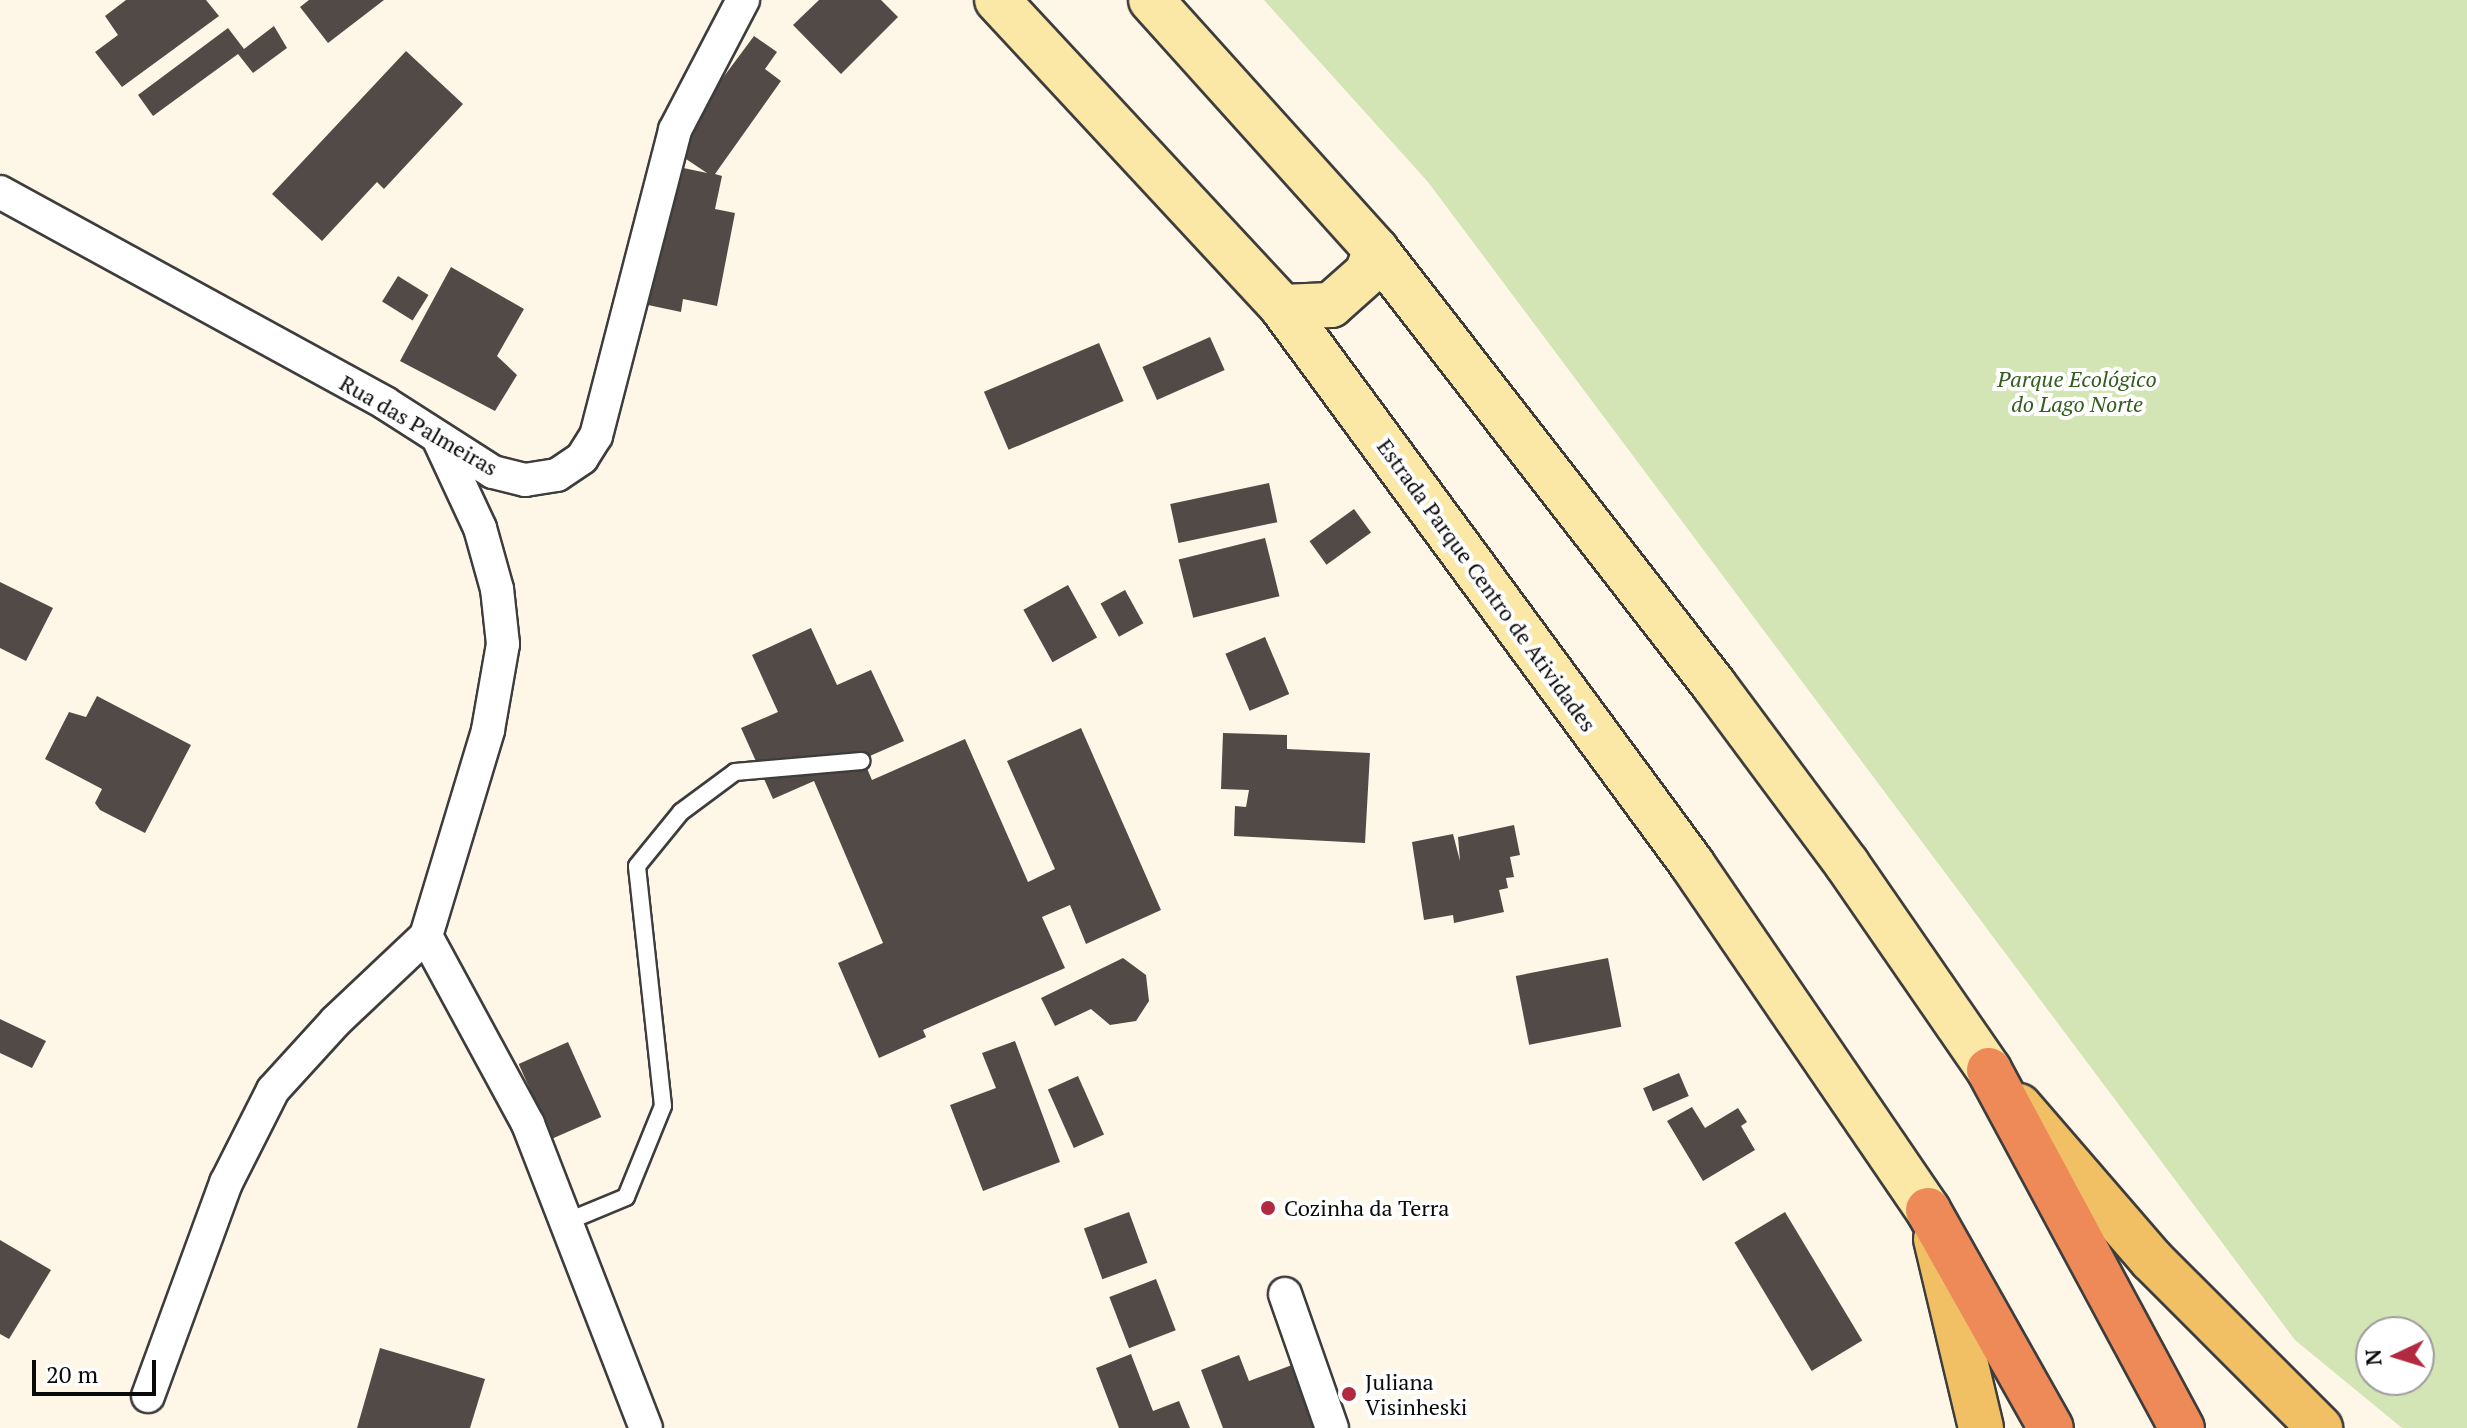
<!DOCTYPE html>
<meta charset="utf-8">
<style>
body{margin:0}
#map{position:relative;width:2467px;height:1428px;overflow:hidden;background:#fef7e8;font-family:"PT Serif",serif}
div>[style]{position:absolute}
.green>*{inset:0;background:#d3e5b4}
.building>*{inset:0;background:#524a47;transform-origin:0 0}
.roads{filter:drop-shadow(2px 0 #3d3d3d) drop-shadow(-2px 0 #3d3d3d) drop-shadow(0 2px #3d3d3d) drop-shadow(0 -2px #3d3d3d)}
.lane>*{height:16px;margin:-8px;padding:0 8px;transform-origin:8px;border-radius:8px;background:#fff}
.street>*{height:32px;margin:-16px;padding:0 16px;transform-origin:16px;border-radius:16px;background:#fff}
.secondary>*{height:44px;margin:-22px;padding:0 22px;transform-origin:22px;border-radius:22px;background:#fbe8a6}
.primary>*{height:44px;margin:-22px;padding:0 22px;transform-origin:22px;border-radius:22px;background:#f1bf64}
.highway>*{height:44px;margin:-22px;padding:0 22px;transform-origin:22px;border-radius:22px;background:#ed8a57}
.dots>*{width:22px;height:22px;translate:-50% -50%;box-sizing:border-box;border:4px solid #fff;border-radius:50%}
span{translate:-50% -50%;white-space:nowrap;text-align:center;line-height:1.15;-webkit-text-stroke:8px #fff;paint-order:stroke}
.park-label{font-size:22px;color:#335d1f;font-style:italic}
.street-label{font-size:22px;color:#0a0a0a}
.poi-label{font-size:22px;color:#0a0a0a}
.left{translate:0 -50%;text-align:left}
.north{position:absolute;left:2355px;top:1316px;width:80px;height:80px;box-sizing:border-box;background:#fff;border:2px solid #9d9d9d;border-radius:50%;rotate:266deg;font-size:22px;font-weight:700;line-height:32px;text-align:center;color:#0a0a0a}
.north::after{content:'';display:block;margin:auto;width:28px;height:36px;background:#b12a40;clip-path:polygon(50% 0,100% 100%,50% 72%,0 100%)}
.scale{position:absolute;left:32px;top:1360px;width:124px;height:36px;box-sizing:border-box;border:4px solid #0a0a0a;border-top:0;padding-left:10px;font-size:24px;line-height:28px;white-space:nowrap;color:#0a0a0a;-webkit-text-stroke:6px #fff;paint-order:stroke}
</style>
<div id="map">
<div class="green">
<i style="clip-path:polygon(evenodd,1264px 0,2467px 0,2467px 1428px,2402px 1428px,2295px 1340px,1428px 182px,1264px 0,2371px 1332px,2419px 1332px,2419px 1380px,2371px 1380px,2371px 1332px)"></i>
</div>
<div class="building">
<i style="clip-path:polygon(126px 0,206px 0,219px 16px,122px 87px,95px 52px,118px 35px,105px 16px)"></i>
<i style="clip-path:polygon(309px 0,384px 0,328px 43px,300px 7px)"></i>
<i style="clip-path:polygon(819px 0,881px 0,898px 17px,841px 74px,793px 25px)"></i>
<i style="clip-path:polygon(274px 26px,287px 48px,253px 73px,238px 54px,153px 116px,138px 95px,228px 28px,244px 49px)"></i>
<i style="clip-path:polygon(754px 36px,777px 52px,765px 69px,781px 81px,715px 174px,722px 176px,715px 209px,735px 213px,717px 306px,683px 299px,681px 312px,648px 305px,674px 166px,707px 173px,677px 153px,681px 134px)"></i>
<i style="clip-path:polygon(406px 51px,463px 104px,384px 189px,377px 182px,322px 241px,272px 194px)"></i>
<i style="clip-path:polygon(451px 267px,524px 309px,497px 356px,517px 375px,495px 411px,400px 361px)"></i>
<i style="left:398px;top:276px;width:36px;height:30px;rotate:32deg"></i>
<i style="left:1210px;top:337px;width:36px;height:74px;rotate:66deg"></i>
<i style="left:1099px;top:343px;width:63px;height:125px;rotate:67deg"></i>
<i style="left:1269px;top:483px;width:40px;height:101px;rotate:78deg"></i>
<i style="left:1354px;top:509px;width:29px;height:55px;rotate:54deg"></i>
<i style="left:1265px;top:538px;width:60px;height:89px;rotate:76deg"></i>
<i style="clip-path:polygon(0 582px,53px 608px,26px 661px,0 648px)"></i>
<i style="left:1068px;top:585px;width:60px;height:51px;rotate:61deg"></i>
<i style="left:1125px;top:590px;width:38px;height:28px;rotate:61deg"></i>
<i style="clip-path:polygon(811px 628px,837px 685px,871px 670px,904px 741px,863px 759px,872px 780px,965px 739px,1028px 882px,1055px 869px,1007px 761px,1081px 728px,1161px 910px,1086px 944px,1070px 905px,1042px 917px,1065px 968px,923px 1030px,926px 1037px,879px 1058px,838px 963px,883px 943px,814px 781px,773px 799px,741px 728px,778px 712px,752px 655px)"></i>
<i style="left:1265px;top:637px;width:62px;height:43px;rotate:67deg"></i>
<i style="clip-path:polygon(97px 696px,191px 745px,145px 833px,100px 810px,95px 803px,102px 789px,45px 759px,69px 712px,86px 717px)"></i>
<i style="clip-path:polygon(1223px 733px,1287px 735px,1287px 749px,1370px 753px,1365px 843px,1234px 836px,1235px 806px,1246px 807px,1249px 790px,1221px 789px)"></i>
<i style="clip-path:polygon(1514px 825px,1520px 855px,1510px 857px,1514px 877px,1506px 878px,1508px 888px,1499px 890px,1504px 912px,1454px 923px,1453px 915px,1424px 920px,1412px 842px,1453px 834px,1460px 861px,1458px 837px)"></i>
<i style="clip-path:polygon(1123px 958px,1146px 975px,1149px 1001px,1136px 1021px,1110px 1025px,1091px 1009px,1055px 1026px,1041px 998px)"></i>
<i style="left:1608px;top:958px;width:70px;height:94px;rotate:79deg"></i>
<i style="clip-path:polygon(0 1019px,46px 1041px,32px 1068px,0 1053px)"></i>
<i style="clip-path:polygon(1015px 1041px,1060px 1162px,983px 1191px,950px 1105px,996px 1088px,982px 1053px)"></i>
<i style="left:568px;top:1042px;width:82px;height:54px;rotate:66deg"></i>
<i style="left:1679px;top:1073px;width:25px;height:39px;rotate:67deg"></i>
<i style="left:1078px;top:1076px;width:64px;height:33px;rotate:66deg"></i>
<i style="clip-path:polygon(1692px 1107px,1705px 1128px,1738px 1108px,1747px 1122px,1741px 1126px,1755px 1150px,1703px 1181px,1667px 1121px)"></i>
<i style="left:1129px;top:1212px;width:54px;height:48px;rotate:70deg"></i>
<i style="left:1785px;top:1212px;width:150px;height:59px;rotate:59deg"></i>
<i style="clip-path:polygon(0 1240px,51px 1270px,9px 1339px,0 1334px)"></i>
<i style="left:1156px;top:1279px;width:55px;height:50px;rotate:69deg"></i>
<i style="clip-path:polygon(380px 1348px,485px 1379px,470px 1428px,357px 1428px)"></i>
<i style="clip-path:polygon(1131px 1354px,1153px 1411px,1179px 1401px,1190px 1428px,1119px 1428px,1096px 1368px)"></i>
<i style="clip-path:polygon(1239px 1355px,1249px 1381px,1292px 1365px,1315px 1428px,1223px 1428px,1201px 1370px)"></i>
</div>
<div class="roads">
<div class="lane">
<i style="left:566px;top:1222px;width:65px;rotate:-22.6deg"></i>
<i style="left:626px;top:1197px;width:98px;rotate:-67.9deg"></i>
<i style="left:663px;top:1106px;width:241px;rotate:-96.2deg"></i>
<i style="left:637px;top:866px;width:70px;rotate:-50.8deg"></i>
<i style="left:681px;top:812px;width:67px;rotate:-36.5deg"></i>
<i style="left:735px;top:772px;width:127px;rotate:-5deg"></i>
</div>
<div class="street">
<i style="left:0;top:192px;width:439px;rotate:28.7deg"></i>
<i style="left:385px;top:403px;width:128px;rotate:32.6deg"></i>
<i style="left:493px;top:472px;width:33px;rotate:14deg"></i>
<i style="left:525px;top:480px;width:32px;rotate:-9deg"></i>
<i style="left:557px;top:475px;width:30px;rotate:-34deg"></i>
<i style="left:582px;top:458px;width:26px;rotate:-58deg"></i>
<i style="left:596px;top:436px;width:316px;rotate:-75.5deg"></i>
<i style="left:675px;top:130px;width:147px;rotate:-62.4deg"></i>
<i style="left:426px;top:936px;width:214px;rotate:61.5deg"></i>
<i style="left:528px;top:1124px;width:326px;rotate:68.8deg"></i>
<i style="left:1285px;top:1294px;width:142px;rotate:70.7deg"></i>
<i style="left:148px;top:1396px;width:227px;rotate:-69.9deg"></i>
<i style="left:226px;top:1183px;width:104px;rotate:-63.2deg"></i>
<i style="left:273px;top:1090px;width:93px;rotate:-47.6deg"></i>
<i style="left:336px;top:1021px;width:124px;rotate:-43.4deg"></i>
<i style="left:426px;top:936px;width:215px;rotate:-73.2deg"></i>
<i style="left:488px;top:730px;width:87px;rotate:-80.1deg"></i>
<i style="left:503px;top:644px;width:55px;rotate:-96.2deg"></i>
<i style="left:497px;top:589px;width:63px;rotate:-105.6deg"></i>
<i style="left:480px;top:528px;width:97px;rotate:-115deg"></i>
</div>
<div class="secondary">
<i style="left:997px;top:0;width:419px;rotate:47.1deg"></i>
<i style="left:1282px;top:307px;width:692px;rotate:53.64deg"></i>
<i style="left:1692px;top:864px;width:419px;rotate:55.7deg"></i>
<i style="left:1151px;top:0;width:336px;rotate:48deg"></i>
<i style="left:1376px;top:250px;width:551px;rotate:52.15deg"></i>
<i style="left:1714px;top:685px;width:223px;rotate:53.4deg"></i>
<i style="left:1847px;top:864px;width:250px;rotate:55.4deg"></i>
<i style="left:1282px;top:307px;width:49px;rotate:-2.3deg"></i>
<i style="left:1331px;top:305px;width:48px;rotate:-41.6deg"></i>
<i style="left:1367px;top:273px;width:25px;rotate:-69deg"></i>
</div>
<div class="primary">
<i style="left:2019px;top:1106px;width:203px;rotate:49.2deg"></i>
<i style="left:2152px;top:1260px;width:238px;rotate:45deg"></i>
<i style="left:1936px;top:1239px;width:194px;rotate:76.6deg"></i>
</div>
<div class="highway">
<i style="left:1989px;top:1070px;width:407px;rotate:61.7deg"></i>
<i style="left:1928px;top:1210px;width:250px;rotate:60.6deg"></i>
</div>
</div>
<div class="dots">
<i style="left:1268px;top:1208px;background:#b12a40"></i>
<i style="left:1349px;top:1394px;background:#b12a40"></i>
</div>
<div class="park-label">
<span style="left:2077px;top:391px">Parque Ecológico<br>do Lago Norte</span>
</div>
<div class="street-label">
<span style="left:419px;top:425px;rotate:30deg">Rua das Palmeiras</span>
<span style="left:1487px;top:585px;rotate:54deg">Estrada Parque Centro de Atividades</span>
</div>
<div class="poi-label">
<span class="left" style="left:1284px;top:1208px">Cozinha da Terra</span>
<span class="left" style="left:1365px;top:1394px">Juliana<br>Visinheski</span>
</div>
<div class="north">N</div>
<div class="scale">20 m</div>
</div>
